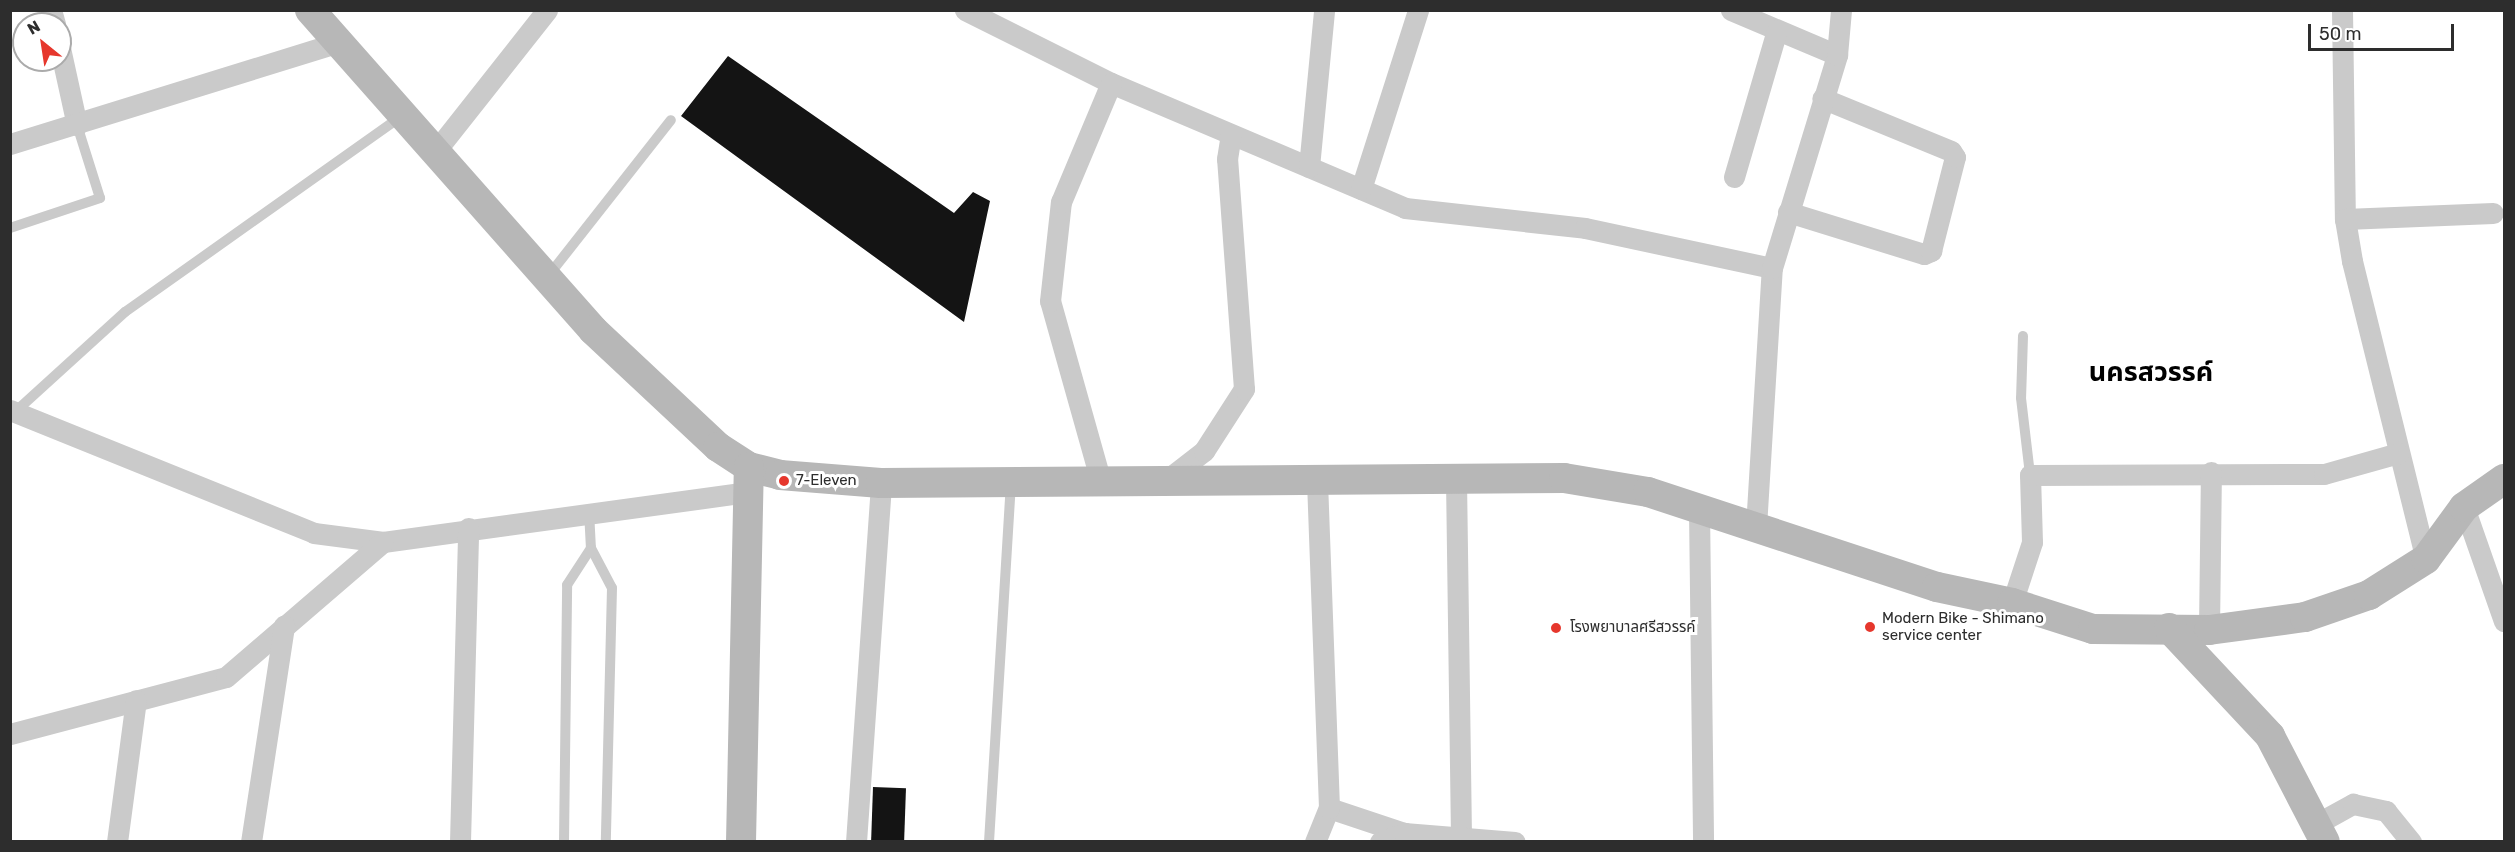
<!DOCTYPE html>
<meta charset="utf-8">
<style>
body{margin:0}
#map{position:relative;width:2515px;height:852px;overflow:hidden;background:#fff;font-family:Rubik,"Noto Sans Thai",sans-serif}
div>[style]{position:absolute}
.building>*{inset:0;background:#141414;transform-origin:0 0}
.lane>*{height:10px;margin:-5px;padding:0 5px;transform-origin:5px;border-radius:5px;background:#cacaca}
.street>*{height:21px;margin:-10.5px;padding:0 10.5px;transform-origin:10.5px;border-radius:10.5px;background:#cacaca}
.secondary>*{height:30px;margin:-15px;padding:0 15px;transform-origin:15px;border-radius:15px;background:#b7b7b7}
.dots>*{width:16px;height:16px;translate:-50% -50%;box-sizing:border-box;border:3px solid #fff;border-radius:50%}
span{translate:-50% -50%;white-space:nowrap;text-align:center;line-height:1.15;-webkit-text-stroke:6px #fff;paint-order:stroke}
.poi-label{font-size:15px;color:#2d2d2d}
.left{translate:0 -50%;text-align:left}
.town-label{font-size:27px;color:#000;font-weight:700}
.frame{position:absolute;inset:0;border:12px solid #2d2d2d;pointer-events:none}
.north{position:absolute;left:12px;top:12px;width:60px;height:60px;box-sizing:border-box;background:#fff;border:2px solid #ababab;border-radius:50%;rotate:330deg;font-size:16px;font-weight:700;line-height:24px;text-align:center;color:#2d2d2d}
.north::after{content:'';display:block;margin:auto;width:21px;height:27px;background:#e6372d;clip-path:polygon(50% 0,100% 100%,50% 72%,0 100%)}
.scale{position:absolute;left:2308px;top:24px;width:146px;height:27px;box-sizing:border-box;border:3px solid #2d2d2d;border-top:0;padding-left:8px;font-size:18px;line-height:21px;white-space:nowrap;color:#2d2d2d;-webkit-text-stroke:4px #fff;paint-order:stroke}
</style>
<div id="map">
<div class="building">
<i style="clip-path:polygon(728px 56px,954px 213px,973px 192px,990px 201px,964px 322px,681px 116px)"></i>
<i style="left:873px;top:787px;width:33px;height:55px;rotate:2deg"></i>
</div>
<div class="lane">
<i style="left:10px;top:228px;width:95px;rotate:-18.4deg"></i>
<i style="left:100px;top:198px;width:77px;rotate:-107.5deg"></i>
<i style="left:549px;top:275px;width:197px;rotate:-51.8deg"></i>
<i style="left:2023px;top:336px;width:62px;rotate:91.8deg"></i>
<i style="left:2021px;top:398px;width:78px;rotate:83.3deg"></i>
<i style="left:15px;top:412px;width:149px;rotate:-42.3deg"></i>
<i style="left:125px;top:312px;width:341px;rotate:-35.3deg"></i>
<i style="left:589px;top:511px;width:37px;rotate:87deg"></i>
<i style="left:591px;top:548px;width:45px;rotate:62.3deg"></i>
<i style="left:612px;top:588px;width:254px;rotate:91.4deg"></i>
<i style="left:564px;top:842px;width:257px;rotate:-89.3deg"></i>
<i style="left:567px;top:585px;width:44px;rotate:-57deg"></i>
<i style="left:989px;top:842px;width:360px;rotate:-86.5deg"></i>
</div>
<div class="street">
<i style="left:51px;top:10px;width:15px;rotate:74deg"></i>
<i style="left:965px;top:10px;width:163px;rotate:26.6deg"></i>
<i style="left:1111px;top:83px;width:319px;rotate:23deg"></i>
<i style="left:1405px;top:208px;width:181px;rotate:6.3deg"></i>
<i style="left:1585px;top:228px;width:191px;rotate:12.1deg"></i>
<i style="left:1731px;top:10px;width:115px;rotate:23deg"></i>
<i style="left:2342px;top:10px;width:209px;rotate:89.2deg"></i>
<i style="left:2345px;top:219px;width:43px;rotate:80.5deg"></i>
<i style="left:2352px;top:261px;width:307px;rotate:76.1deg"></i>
<i style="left:60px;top:48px;width:79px;rotate:77.6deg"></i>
<i style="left:10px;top:144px;width:344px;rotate:-17.2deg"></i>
<i style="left:438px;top:148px;width:176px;rotate:-51.7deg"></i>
<i style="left:1309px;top:167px;width:158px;rotate:-84.5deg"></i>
<i style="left:1734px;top:177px;width:153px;rotate:-73.7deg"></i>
<i style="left:1361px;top:189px;width:188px;rotate:-72.3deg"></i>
<i style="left:1788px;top:212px;width:142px;rotate:17.2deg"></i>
<i style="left:1924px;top:254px;width:8px;rotate:-23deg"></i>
<i style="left:1931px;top:251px;width:97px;rotate:-75.7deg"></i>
<i style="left:1955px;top:157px;width:7px;rotate:-124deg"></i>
<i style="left:1951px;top:151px;width:139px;rotate:-157.7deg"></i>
<i style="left:2345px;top:219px;width:148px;rotate:-2.3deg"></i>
<i style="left:10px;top:410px;width:328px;rotate:22deg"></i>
<i style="left:314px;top:533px;width:70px;rotate:7.4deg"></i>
<i style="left:383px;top:542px;width:367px;rotate:-7.8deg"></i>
<i style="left:1456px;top:479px;width:358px;rotate:89.2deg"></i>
<i style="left:1101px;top:482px;width:188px;rotate:-105.7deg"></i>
<i style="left:1050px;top:301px;width:100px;rotate:-83.7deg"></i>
<i style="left:1061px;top:202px;width:129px;rotate:-67.2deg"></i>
<i style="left:1164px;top:482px;width:51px;rotate:-37.8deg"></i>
<i style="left:1204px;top:451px;width:74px;rotate:-57.2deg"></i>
<i style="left:1244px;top:389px;width:231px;rotate:-94.2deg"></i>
<i style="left:1227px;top:159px;width:24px;rotate:-81deg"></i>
<i style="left:2464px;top:507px;width:121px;rotate:70.7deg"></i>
<i style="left:1699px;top:509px;width:333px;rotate:89.3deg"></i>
<i style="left:1756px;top:527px;width:259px;rotate:-86.5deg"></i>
<i style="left:1772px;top:268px;width:223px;rotate:-73deg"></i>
<i style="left:1837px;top:55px;width:45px;rotate:-84.9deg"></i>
<i style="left:2012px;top:603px;width:64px;rotate:-71.8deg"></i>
<i style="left:2032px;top:542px;width:67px;rotate:-91.7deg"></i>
<i style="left:2030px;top:475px;width:294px;rotate:-0.2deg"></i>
<i style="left:2324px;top:474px;width:77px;rotate:-15.8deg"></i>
<i style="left:2209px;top:630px;width:158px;rotate:-89.3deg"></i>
<i style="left:10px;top:734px;width:223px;rotate:-14.8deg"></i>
<i style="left:226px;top:677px;width:207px;rotate:-40.7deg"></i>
<i style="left:1329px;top:808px;width:79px;rotate:18.4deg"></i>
<i style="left:2320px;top:822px;width:38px;rotate:-29deg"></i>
<i style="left:2353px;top:804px;width:34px;rotate:12deg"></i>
<i style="left:2386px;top:811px;width:40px;rotate:51deg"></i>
<i style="left:117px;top:842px;width:143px;rotate:-82.4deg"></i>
<i style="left:251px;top:842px;width:219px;rotate:-81.3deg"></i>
<i style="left:460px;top:842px;width:314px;rotate:-88.5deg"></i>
<i style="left:856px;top:842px;width:360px;rotate:-86deg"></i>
<i style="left:1315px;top:842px;width:37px;rotate:-68deg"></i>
<i style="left:1329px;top:808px;width:325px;rotate:-92.1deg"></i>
<i style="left:1380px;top:842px;width:26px;rotate:-21deg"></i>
<i style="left:1404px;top:833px;width:111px;rotate:4.6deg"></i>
</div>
<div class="secondary">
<i style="left:310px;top:10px;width:427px;rotate:48.5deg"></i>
<i style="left:593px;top:330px;width:171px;rotate:43.1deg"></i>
<i style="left:718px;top:447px;width:37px;rotate:33deg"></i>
<i style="left:749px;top:467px;width:32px;rotate:14deg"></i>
<i style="left:780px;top:475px;width:101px;rotate:4.5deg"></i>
<i style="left:881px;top:483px;width:683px;rotate:-0.42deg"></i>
<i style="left:1564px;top:478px;width:85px;rotate:9.5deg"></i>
<i style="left:1648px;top:492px;width:304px;rotate:18.2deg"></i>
<i style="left:1937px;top:587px;width:77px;rotate:12deg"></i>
<i style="left:2012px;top:603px;width:85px;rotate:17.8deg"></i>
<i style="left:2093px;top:629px;width:116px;rotate:0.5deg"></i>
<i style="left:2209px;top:630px;width:97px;rotate:-7.7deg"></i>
<i style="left:2305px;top:617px;width:68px;rotate:-19deg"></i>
<i style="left:2369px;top:595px;width:67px;rotate:-32.3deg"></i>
<i style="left:2426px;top:559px;width:64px;rotate:-53.8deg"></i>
<i style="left:2464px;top:507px;width:49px;rotate:-35deg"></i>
<i style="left:2169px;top:628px;width:148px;rotate:46.9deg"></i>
<i style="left:2270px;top:736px;width:119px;rotate:62.6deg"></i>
<i style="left:741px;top:842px;width:375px;rotate:-88.8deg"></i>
</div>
<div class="dots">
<i style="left:784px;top:481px;background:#e6372d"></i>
<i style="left:1870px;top:627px;background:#e6372d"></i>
<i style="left:1556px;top:628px;background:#e6372d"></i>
</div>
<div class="poi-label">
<span class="left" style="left:796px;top:481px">7-Eleven</span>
<span class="left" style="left:1882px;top:627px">Modern Bike - Shimano<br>service center</span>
<span class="left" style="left:1570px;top:628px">โรงพยาบาลศรีสวรรค์</span>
</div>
<div class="town-label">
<span style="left:2151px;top:373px">นครสวรรค์</span>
</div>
<div class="frame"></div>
<div class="north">N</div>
<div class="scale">50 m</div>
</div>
